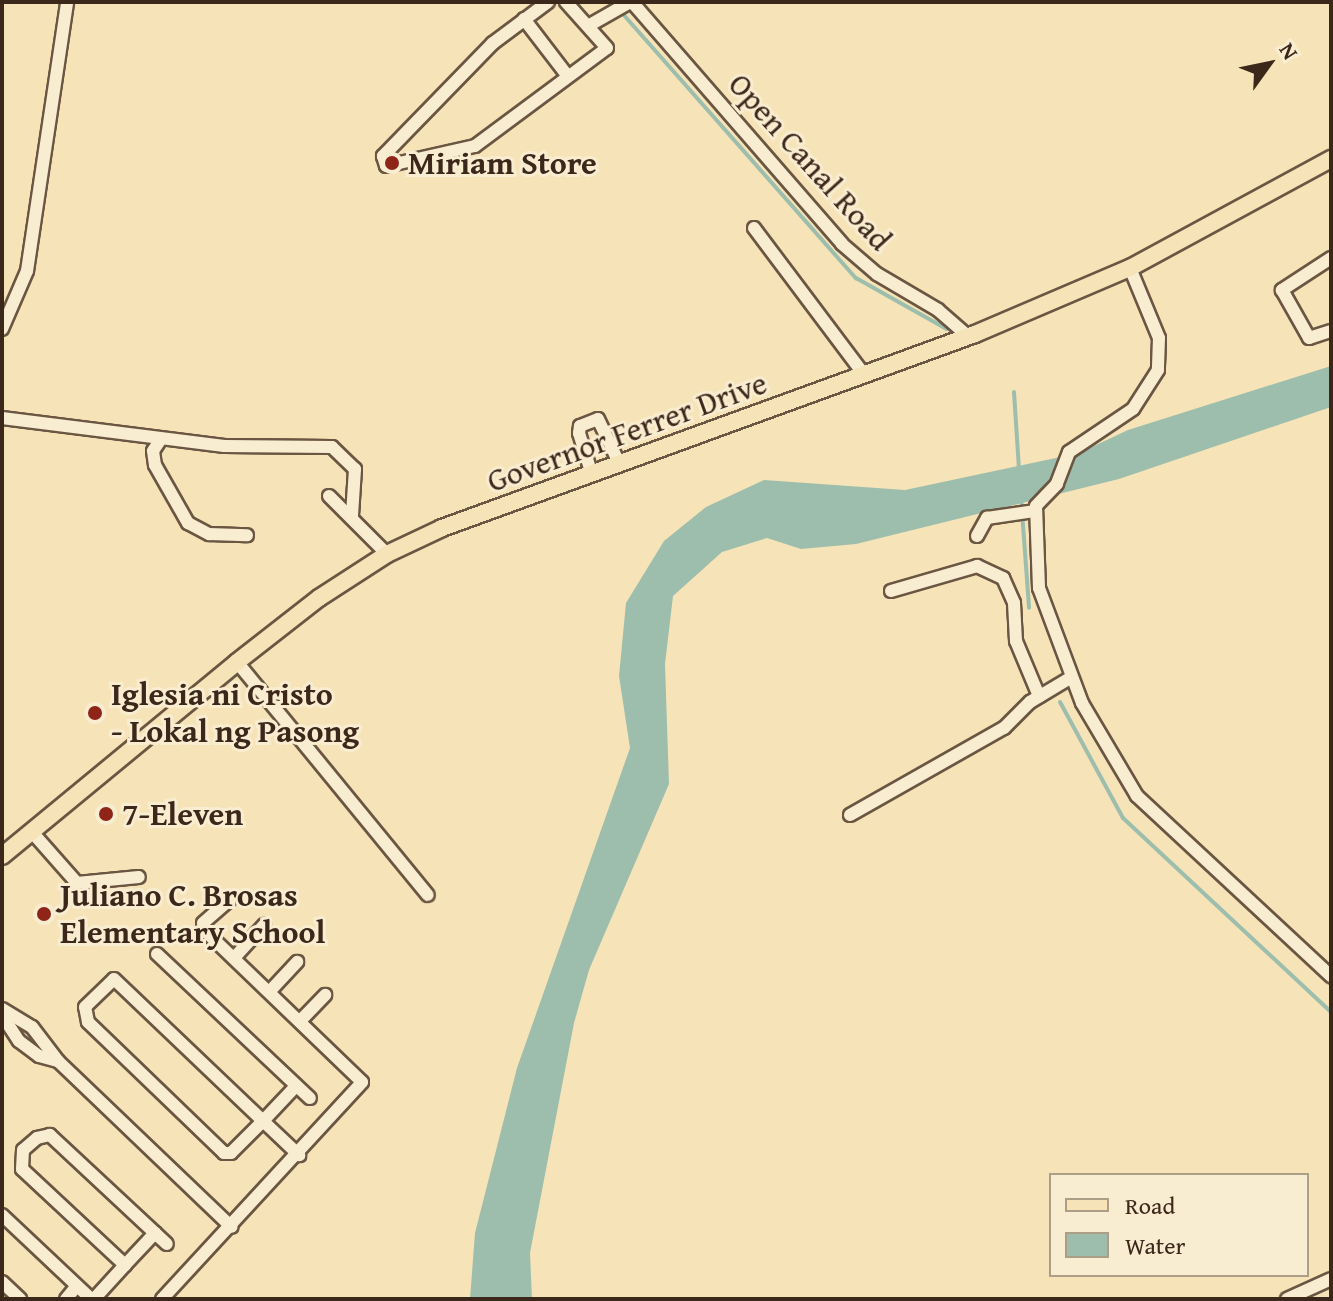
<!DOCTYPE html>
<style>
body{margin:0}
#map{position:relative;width:1333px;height:1301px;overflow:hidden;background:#f6e3b8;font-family:"Gentium Book Plus",serif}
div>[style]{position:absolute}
.water>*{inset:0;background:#9dbeac}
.stream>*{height:4px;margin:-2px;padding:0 2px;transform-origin:2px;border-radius:2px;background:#9dbeac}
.roads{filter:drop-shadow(2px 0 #6a5642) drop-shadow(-2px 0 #6a5642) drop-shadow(0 2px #6a5642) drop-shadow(0 -2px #6a5642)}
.minor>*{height:12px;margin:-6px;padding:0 6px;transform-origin:6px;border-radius:6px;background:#f9edd1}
.major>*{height:16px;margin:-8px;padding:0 8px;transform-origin:8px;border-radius:8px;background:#f6e3b8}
.dots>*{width:22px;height:22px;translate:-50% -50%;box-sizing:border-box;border:4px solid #f9edd1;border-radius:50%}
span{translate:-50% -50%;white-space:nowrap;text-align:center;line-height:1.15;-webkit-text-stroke:6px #f9edd1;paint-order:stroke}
.street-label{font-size:32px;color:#3c271b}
.poi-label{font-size:32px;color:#3c271b;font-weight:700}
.left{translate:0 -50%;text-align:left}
.frame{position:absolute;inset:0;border:4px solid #3c271b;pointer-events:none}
.legend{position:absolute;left:1049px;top:1173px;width:260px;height:104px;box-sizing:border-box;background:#f9edd1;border:2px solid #ad9e88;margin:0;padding:10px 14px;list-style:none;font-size:24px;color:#3c271b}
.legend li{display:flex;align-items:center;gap:16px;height:40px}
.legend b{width:40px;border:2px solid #ad9e88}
.north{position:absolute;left:1229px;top:24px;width:80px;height:80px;-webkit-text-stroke:6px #f9edd1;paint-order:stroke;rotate:57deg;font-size:22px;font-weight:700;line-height:32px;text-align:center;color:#3c271b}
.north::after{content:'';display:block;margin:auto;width:28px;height:36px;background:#3c271b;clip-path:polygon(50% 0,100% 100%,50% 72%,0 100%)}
</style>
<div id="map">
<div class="water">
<i style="clip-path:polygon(1331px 366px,1331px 407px,1119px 479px,856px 544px,801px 549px,767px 538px,722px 552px,673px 596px,665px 664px,669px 784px,589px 970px,574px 1023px,530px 1253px,532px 1299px,470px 1299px,475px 1233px,517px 1068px,630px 748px,619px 676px,626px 603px,664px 541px,706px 507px,764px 480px,905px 490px,1079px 453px,1128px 430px)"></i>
</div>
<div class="stream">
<i style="left:622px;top:13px;width:354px;rotate:48.6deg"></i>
<i style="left:856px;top:278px;width:104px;rotate:29.3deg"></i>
<i style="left:1014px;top:392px;width:77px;rotate:86.3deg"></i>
<i style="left:1021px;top:498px;width:110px;rotate:85.8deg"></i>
<i style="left:1060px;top:702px;width:132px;rotate:61.5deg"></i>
<i style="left:1123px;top:818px;width:284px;rotate:43deg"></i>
</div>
<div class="roads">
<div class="minor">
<i style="left:548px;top:2px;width:69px;rotate:143.3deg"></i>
<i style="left:493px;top:43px;width:158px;rotate:134.2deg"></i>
<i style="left:383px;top:156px;width:10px;rotate:73deg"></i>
<i style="left:386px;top:166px;width:91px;rotate:-12.7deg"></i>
<i style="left:475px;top:146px;width:164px;rotate:-36.6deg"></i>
<i style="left:607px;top:48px;width:62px;rotate:-131.7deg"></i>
<i style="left:632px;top:2px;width:320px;rotate:49deg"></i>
<i style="left:842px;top:244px;width:46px;rotate:40.6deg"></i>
<i style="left:877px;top:274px;width:71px;rotate:30.5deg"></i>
<i style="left:938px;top:310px;width:38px;rotate:41deg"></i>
<i style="left:524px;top:19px;width:71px;rotate:52.5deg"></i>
<i style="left:588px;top:26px;width:48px;rotate:-29.7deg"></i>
<i style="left:754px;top:228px;width:185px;rotate:53.1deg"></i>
<i style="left:1331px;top:258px;width:59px;rotate:146.9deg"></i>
<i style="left:1282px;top:290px;width:55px;rotate:60.6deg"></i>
<i style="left:1309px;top:338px;width:23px;rotate:-18deg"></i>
<i style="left:1130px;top:268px;width:76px;rotate:67.5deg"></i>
<i style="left:1159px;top:338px;width:32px;rotate:92deg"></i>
<i style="left:1158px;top:370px;width:46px;rotate:122.7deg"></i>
<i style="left:1133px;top:409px;width:77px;rotate:146.1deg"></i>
<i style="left:1069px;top:452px;width:34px;rotate:111deg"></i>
<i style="left:1057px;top:484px;width:30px;rotate:134deg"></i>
<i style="left:1036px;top:506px;width:82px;rotate:87.9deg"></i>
<i style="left:1039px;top:588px;width:123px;rotate:69.5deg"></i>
<i style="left:1082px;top:703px;width:108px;rotate:59.4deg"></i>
<i style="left:1137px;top:796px;width:265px;rotate:42.9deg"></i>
<i style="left:2px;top:329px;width:63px;rotate:-66.7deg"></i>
<i style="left:27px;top:271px;width:272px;rotate:-81.5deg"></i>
<i style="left:2px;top:418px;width:224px;rotate:7.2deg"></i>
<i style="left:224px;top:446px;width:108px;rotate:0.5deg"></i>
<i style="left:332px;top:447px;width:32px;rotate:44deg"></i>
<i style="left:355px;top:469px;width:47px;rotate:93.7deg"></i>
<i style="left:161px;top:439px;width:14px;rotate:124deg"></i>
<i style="left:153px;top:451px;width:14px;rotate:82deg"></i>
<i style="left:155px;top:465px;width:67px;rotate:60.4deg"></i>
<i style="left:188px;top:523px;width:24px;rotate:28deg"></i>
<i style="left:209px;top:534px;width:38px;rotate:2deg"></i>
<i style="left:592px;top:475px;width:44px;rotate:-107.2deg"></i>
<i style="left:579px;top:433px;width:7px;rotate:-82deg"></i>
<i style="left:580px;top:426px;width:19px;rotate:-21deg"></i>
<i style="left:598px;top:419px;width:51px;rotate:64.4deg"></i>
<i style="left:329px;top:496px;width:82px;rotate:45deg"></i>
<i style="left:977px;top:536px;width:21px;rotate:-61deg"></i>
<i style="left:987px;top:518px;width:49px;rotate:-8.3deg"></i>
<i style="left:891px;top:591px;width:90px;rotate:-16.2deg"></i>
<i style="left:977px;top:566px;width:29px;rotate:25deg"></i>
<i style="left:1003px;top:578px;width:27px;rotate:66deg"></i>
<i style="left:1014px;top:603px;width:38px;rotate:87deg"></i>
<i style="left:1016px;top:641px;width:60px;rotate:67.3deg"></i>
<i style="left:237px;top:662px;width:301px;rotate:50.7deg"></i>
<i style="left:850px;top:815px;width:177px;rotate:-29.5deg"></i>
<i style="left:1004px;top:728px;width:37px;rotate:-45deg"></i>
<i style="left:1030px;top:702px;width:47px;rotate:-31deg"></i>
<i style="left:32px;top:832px;width:68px;rotate:48.6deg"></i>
<i style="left:77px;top:883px;width:62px;rotate:-5.5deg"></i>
<i style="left:157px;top:954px;width:210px;rotate:43.3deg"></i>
<i style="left:234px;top:958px;width:45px;rotate:-47.7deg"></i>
<i style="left:270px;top:991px;width:40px;rotate:-47deg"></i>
<i style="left:2px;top:1009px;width:35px;rotate:31deg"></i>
<i style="left:32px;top:1027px;width:43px;rotate:52.6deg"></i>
<i style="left:58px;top:1061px;width:240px;rotate:43.7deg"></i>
<i style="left:2px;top:1015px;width:31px;rotate:57deg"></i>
<i style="left:19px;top:1041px;width:25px;rotate:37deg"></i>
<i style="left:39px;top:1056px;width:20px;rotate:15deg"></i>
<i style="left:301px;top:1020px;width:35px;rotate:-46deg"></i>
<i style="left:296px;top:1086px;width:48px;rotate:133.3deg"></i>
<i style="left:263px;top:1121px;width:45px;rotate:135deg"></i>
<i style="left:231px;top:1153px;width:7px;rotate:180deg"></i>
<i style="left:224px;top:1153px;width:189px;rotate:-136.1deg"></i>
<i style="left:88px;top:1022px;width:15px;rotate:-101deg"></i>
<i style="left:85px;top:1007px;width:40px;rotate:-44deg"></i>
<i style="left:114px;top:979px;width:206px;rotate:43.6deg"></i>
<i style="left:263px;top:1121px;width:50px;rotate:43.4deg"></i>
<i style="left:2px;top:1215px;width:122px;rotate:43.3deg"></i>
<i style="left:155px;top:1233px;width:16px;rotate:43deg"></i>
<i style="left:2px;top:1282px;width:25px;rotate:43deg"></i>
<i style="left:66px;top:1299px;width:17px;rotate:-50deg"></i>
<i style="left:94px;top:1299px;width:46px;rotate:-47.6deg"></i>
<i style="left:125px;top:1265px;width:44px;rotate:-46.8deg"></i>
<i style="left:155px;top:1233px;width:144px;rotate:-137deg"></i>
<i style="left:50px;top:1135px;width:13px;rotate:167deg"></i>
<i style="left:37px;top:1138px;width:18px;rotate:139deg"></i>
<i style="left:23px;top:1150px;width:19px;rotate:93deg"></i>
<i style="left:22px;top:1169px;width:141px;rotate:43deg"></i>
<i style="left:162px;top:1299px;width:295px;rotate:-47.3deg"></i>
<i style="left:362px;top:1082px;width:216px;rotate:-136.1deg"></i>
<i style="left:206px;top:932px;width:9px;rotate:-108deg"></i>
<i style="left:203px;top:923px;width:35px;rotate:-41deg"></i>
<i style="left:1287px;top:1299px;width:48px;rotate:-24.4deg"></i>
</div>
<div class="major">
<i style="left:2px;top:856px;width:305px;rotate:-39.5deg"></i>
<i style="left:237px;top:662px;width:104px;rotate:-38deg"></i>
<i style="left:319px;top:598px;width:81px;rotate:-32.9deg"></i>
<i style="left:387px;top:554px;width:61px;rotate:-25.3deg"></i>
<i style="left:442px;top:528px;width:567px;rotate:-20deg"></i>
<i style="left:975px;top:334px;width:168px;rotate:-23.1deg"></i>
<i style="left:1130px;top:268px;width:229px;rotate:-28.5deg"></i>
</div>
</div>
<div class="dots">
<i style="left:392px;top:163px;background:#8f2418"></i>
<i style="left:95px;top:713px;background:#8f2418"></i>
<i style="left:106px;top:814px;background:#8f2418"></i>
<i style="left:44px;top:914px;background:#8f2418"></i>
</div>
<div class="street-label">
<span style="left:810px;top:162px;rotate:48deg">Open Canal Road</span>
<span style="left:627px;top:432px;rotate:-20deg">Governor Ferrer Drive</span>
</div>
<div class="poi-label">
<span class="left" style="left:408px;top:163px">Miriam Store</span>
<span class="left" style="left:111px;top:713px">Iglesia ni Cristo<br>- Lokal ng Pasong</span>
<span class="left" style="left:122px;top:814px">7-Eleven</span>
<span class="left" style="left:60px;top:914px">Juliano C. Brosas<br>Elementary School</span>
</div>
<div class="frame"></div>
<ul class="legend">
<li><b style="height:10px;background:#f6e3b8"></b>Road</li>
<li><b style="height:22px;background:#9dbeac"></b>Water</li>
</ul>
<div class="north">N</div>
</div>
